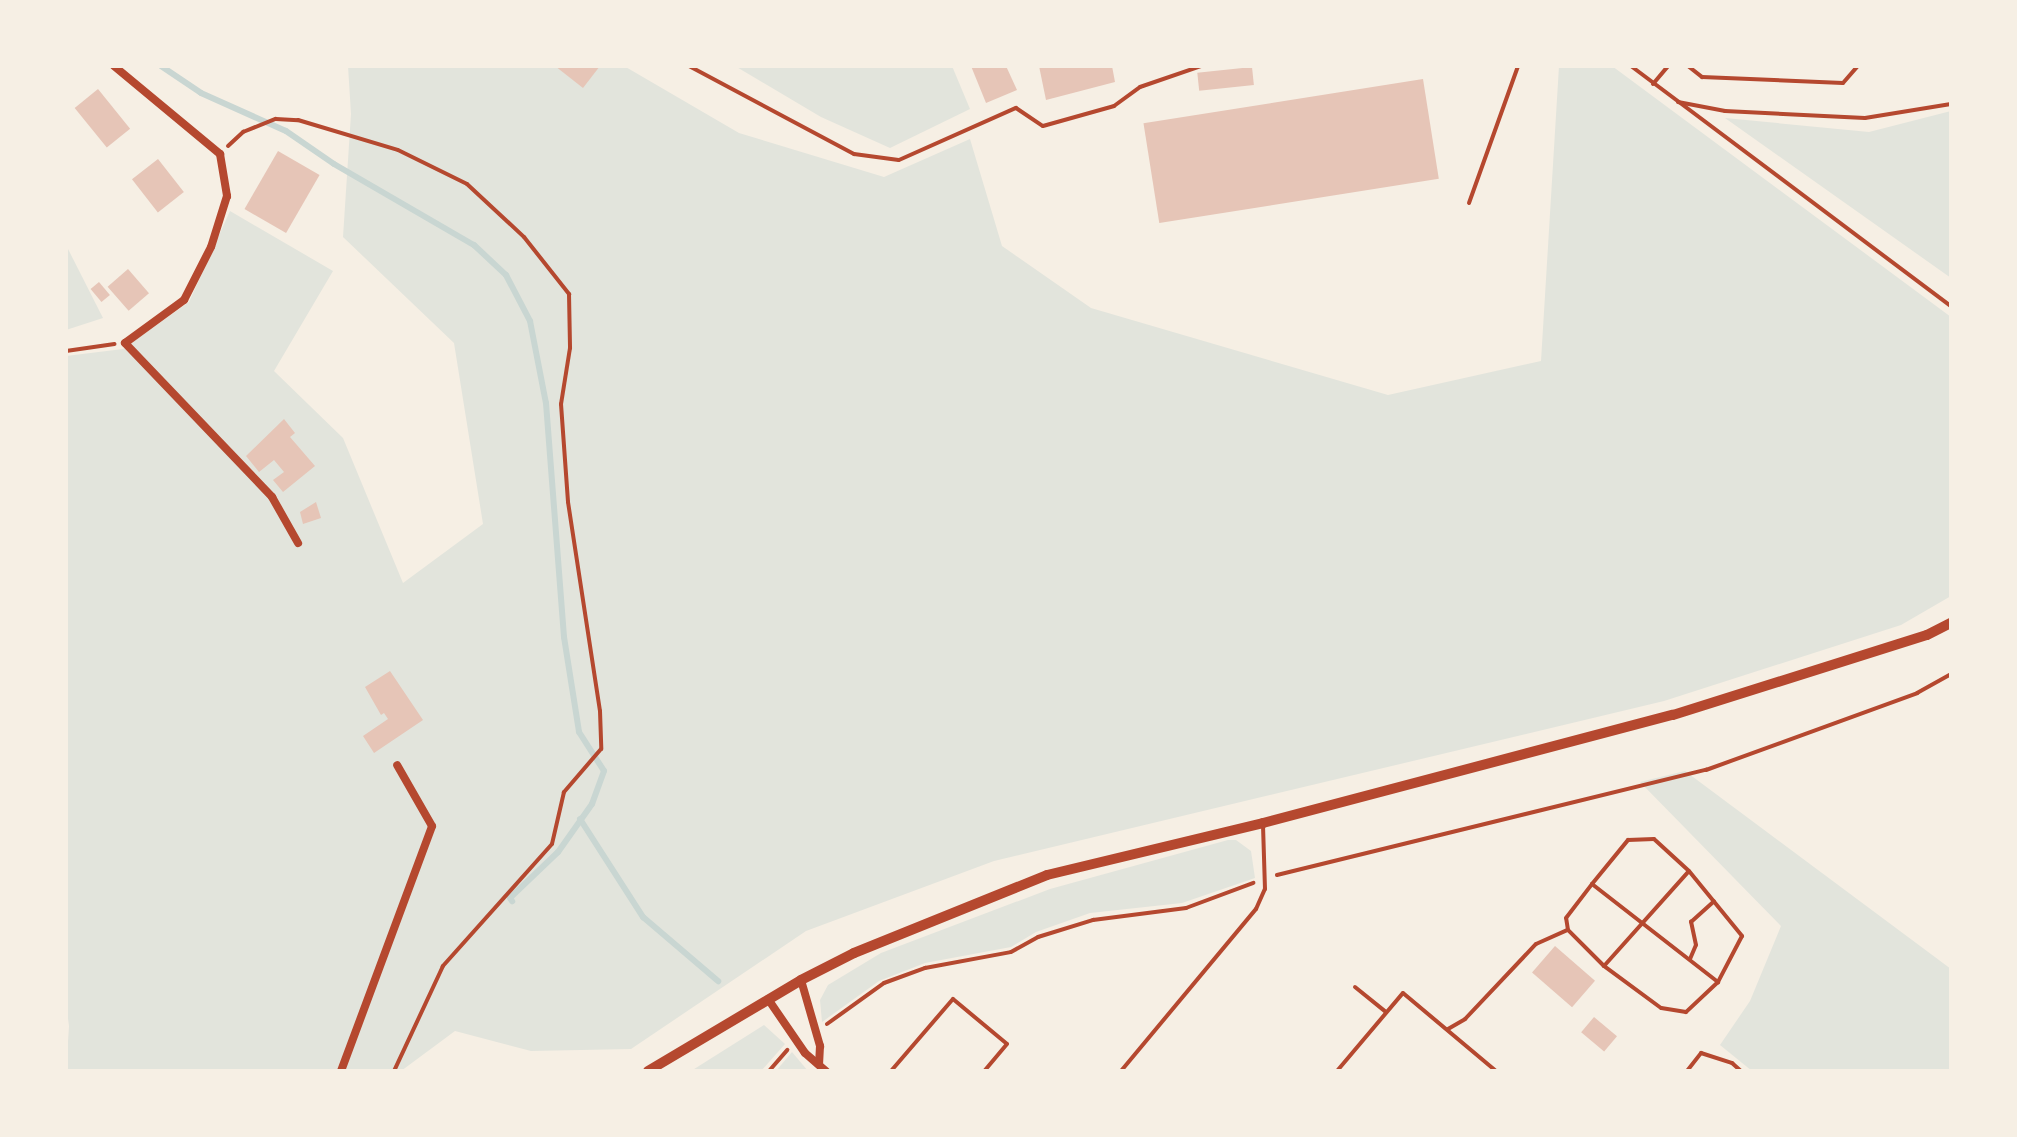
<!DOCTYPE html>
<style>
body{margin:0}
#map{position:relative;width:2017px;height:1137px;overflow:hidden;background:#f6efe4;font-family:Ubuntu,sans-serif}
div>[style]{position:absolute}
.green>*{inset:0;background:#e2e4dc}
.stream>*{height:6px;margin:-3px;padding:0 3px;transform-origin:3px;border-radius:3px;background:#c9d6d2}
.building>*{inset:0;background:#e6c5b7;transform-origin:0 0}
.path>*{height:4px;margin:-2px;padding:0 2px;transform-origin:2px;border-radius:2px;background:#b5482f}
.service>*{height:4px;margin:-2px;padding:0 2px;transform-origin:2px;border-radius:2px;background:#b5482f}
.minor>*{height:8px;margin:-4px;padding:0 4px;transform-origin:4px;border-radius:4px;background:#b5482f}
.tertiary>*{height:10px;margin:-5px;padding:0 5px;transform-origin:5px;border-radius:5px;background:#b5482f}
span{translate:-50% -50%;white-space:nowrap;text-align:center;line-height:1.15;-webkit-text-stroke:8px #f6efe4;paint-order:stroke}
.frame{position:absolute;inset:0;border:68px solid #f6efe4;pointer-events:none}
</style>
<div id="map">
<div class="green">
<i style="clip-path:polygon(348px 66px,624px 66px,739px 133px,884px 177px,970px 139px,1002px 246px,1091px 308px,1388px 395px,1541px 361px,1559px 66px,1612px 66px,1951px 317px,1951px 596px,1901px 625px,1664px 701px,994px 861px,806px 931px,631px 1049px,531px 1051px,455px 1031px,401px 1071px,66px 1071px,69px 1026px,66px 1004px,66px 356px,123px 349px,189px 302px,230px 211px,333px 271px,274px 371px,343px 438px,403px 583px,483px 524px,454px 343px,343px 237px,351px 114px)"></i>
<i style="clip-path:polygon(735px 66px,952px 66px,970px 109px,890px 148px,821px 117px)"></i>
<i style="clip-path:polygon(1951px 111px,1951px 278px,1725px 118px,1869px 132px)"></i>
<i style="clip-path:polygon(66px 245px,103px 318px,66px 330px)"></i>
<i style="clip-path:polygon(1685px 771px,1951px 969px,1951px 1071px,1752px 1071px,1720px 1045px,1750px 1001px,1781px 926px,1640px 782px)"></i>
<i style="clip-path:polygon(1228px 840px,1236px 840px,1251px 851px,1255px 878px,1182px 903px,1090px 913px,1036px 932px,1011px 947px,925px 963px,879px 981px,822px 1022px,820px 1000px,828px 985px,881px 953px,1050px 889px)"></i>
<i style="clip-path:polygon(764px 1025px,785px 1044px,761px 1071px,691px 1071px)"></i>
<i style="clip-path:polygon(792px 1052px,808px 1071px,776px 1071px)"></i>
</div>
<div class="stream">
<i style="left:161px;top:66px;width:48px;rotate:34deg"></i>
<i style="left:201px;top:93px;width:93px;rotate:24.1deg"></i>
<i style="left:286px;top:131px;width:58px;rotate:34.5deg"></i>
<i style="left:334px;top:164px;width:162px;rotate:30.1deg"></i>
<i style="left:474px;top:245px;width:44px;rotate:43.2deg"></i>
<i style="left:506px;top:275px;width:52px;rotate:62.4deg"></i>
<i style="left:530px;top:321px;width:84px;rotate:79deg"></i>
<i style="left:546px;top:403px;width:235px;rotate:85.6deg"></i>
<i style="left:564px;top:637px;width:96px;rotate:81deg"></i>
<i style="left:579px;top:732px;width:46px;rotate:57.3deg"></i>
<i style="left:604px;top:771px;width:35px;rotate:110deg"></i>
<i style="left:592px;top:804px;width:59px;rotate:125.3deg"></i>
<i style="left:558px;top:852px;width:66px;rotate:136.2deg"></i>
<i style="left:510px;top:898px;width:4px;rotate:56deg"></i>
<i style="left:580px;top:819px;width:117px;rotate:57.3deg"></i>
<i style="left:643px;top:917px;width:99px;rotate:40.5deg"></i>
</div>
<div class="building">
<i style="clip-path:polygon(555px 66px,600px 66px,583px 88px)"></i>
<i style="clip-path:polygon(971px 66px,1006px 66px,1017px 90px,986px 103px)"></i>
<i style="clip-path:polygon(1039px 66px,1112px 66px,1115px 82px,1046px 100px)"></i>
<i style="left:1252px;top:67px;width:18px;height:55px;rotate:84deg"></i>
<i style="left:1423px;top:79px;width:101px;height:283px;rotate:81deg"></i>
<i style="left:98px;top:89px;width:51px;height:30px;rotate:51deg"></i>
<i style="left:278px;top:151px;width:48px;height:67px;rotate:30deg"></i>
<i style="left:158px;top:159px;width:42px;height:33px;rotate:52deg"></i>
<i style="left:128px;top:269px;width:32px;height:27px;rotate:49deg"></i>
<i style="left:99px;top:282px;width:17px;height:11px;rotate:50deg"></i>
<i style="clip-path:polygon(284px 419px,295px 433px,290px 437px,315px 466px,283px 492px,273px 480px,284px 472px,274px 460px,259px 472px,246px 456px)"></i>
<i style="clip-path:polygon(316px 502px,321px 518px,303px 524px,300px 512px)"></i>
<i style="clip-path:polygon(390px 671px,423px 720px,374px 753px,363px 736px,388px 719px,384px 713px,381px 715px,365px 687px)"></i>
<i style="left:1555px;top:946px;width:53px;height:35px;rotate:41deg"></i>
<i style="left:1594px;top:1017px;width:30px;height:20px;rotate:40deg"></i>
</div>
<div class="path">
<i style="left:689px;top:66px;width:187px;rotate:28.1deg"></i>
<i style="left:854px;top:154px;width:45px;rotate:7.6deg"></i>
<i style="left:899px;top:160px;width:128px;rotate:-24deg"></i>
<i style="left:1016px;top:108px;width:32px;rotate:34deg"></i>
<i style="left:1043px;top:126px;width:74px;rotate:-15.7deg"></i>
<i style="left:1114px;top:106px;width:32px;rotate:-36deg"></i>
<i style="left:1140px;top:87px;width:65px;rotate:-19deg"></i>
<i style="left:1631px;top:66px;width:400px;rotate:36.9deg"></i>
<i style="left:1688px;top:66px;width:18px;rotate:38deg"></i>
<i style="left:1702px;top:77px;width:141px;rotate:2.4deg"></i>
<i style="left:1843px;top:83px;width:23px;rotate:-49deg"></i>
<i style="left:1653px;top:84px;width:23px;rotate:-50deg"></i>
<i style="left:1678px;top:102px;width:48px;rotate:10.8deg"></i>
<i style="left:1725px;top:111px;width:140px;rotate:2.9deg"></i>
<i style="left:1865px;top:118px;width:87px;rotate:-9.2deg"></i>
<i style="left:228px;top:146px;width:21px;rotate:-43deg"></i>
<i style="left:243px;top:132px;width:35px;rotate:-22deg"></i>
<i style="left:276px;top:119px;width:22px;rotate:3deg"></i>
<i style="left:298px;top:120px;width:104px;rotate:16.7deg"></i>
<i style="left:398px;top:150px;width:77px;rotate:26.2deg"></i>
<i style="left:467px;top:184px;width:78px;rotate:42.9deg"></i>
<i style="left:524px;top:237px;width:73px;rotate:51.7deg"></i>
<i style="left:569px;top:294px;width:54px;rotate:88.9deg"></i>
<i style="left:570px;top:348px;width:57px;rotate:99.1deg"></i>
<i style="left:561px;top:404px;width:98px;rotate:85.9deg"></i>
<i style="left:568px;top:502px;width:211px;rotate:81.3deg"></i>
<i style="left:600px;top:711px;width:38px;rotate:88deg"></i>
<i style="left:601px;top:749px;width:57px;rotate:130.7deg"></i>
<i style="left:564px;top:792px;width:53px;rotate:103deg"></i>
<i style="left:552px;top:844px;width:164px;rotate:131.8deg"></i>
<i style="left:443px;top:966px;width:116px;rotate:115deg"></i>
<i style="left:1469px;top:203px;width:145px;rotate:-70.3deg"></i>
<i style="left:66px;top:351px;width:49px;rotate:-8.1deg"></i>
<i style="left:1277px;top:875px;width:442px;rotate:-13.8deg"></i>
<i style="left:1706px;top:770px;width:225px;rotate:-20deg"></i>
<i style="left:1917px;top:693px;width:39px;rotate:-29deg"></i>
<i style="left:1592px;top:884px;width:57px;rotate:-50.7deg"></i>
<i style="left:1628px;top:840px;width:26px;rotate:-2deg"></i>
<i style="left:1654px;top:839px;width:47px;rotate:42.4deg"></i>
<i style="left:1689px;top:871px;width:84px;rotate:50.8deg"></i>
<i style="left:1742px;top:936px;width:52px;rotate:117.6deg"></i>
<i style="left:1718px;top:982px;width:44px;rotate:136.8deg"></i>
<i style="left:1686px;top:1012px;width:25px;rotate:-171deg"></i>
<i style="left:1661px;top:1008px;width:71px;rotate:-143.6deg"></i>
<i style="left:1604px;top:966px;width:51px;rotate:-135deg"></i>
<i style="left:1568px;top:930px;width:12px;rotate:-99deg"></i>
<i style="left:1566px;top:918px;width:43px;rotate:-52.6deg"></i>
<i style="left:1592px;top:884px;width:160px;rotate:37.9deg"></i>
<i style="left:1690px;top:959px;width:15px;rotate:-67deg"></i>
<i style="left:1696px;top:945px;width:24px;rotate:-102deg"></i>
<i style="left:1691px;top:922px;width:31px;rotate:-42deg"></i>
<i style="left:1604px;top:966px;width:127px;rotate:-48.2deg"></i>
<i style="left:1355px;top:987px;width:40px;rotate:39deg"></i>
<i style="left:827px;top:1024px;width:70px;rotate:-35.7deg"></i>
<i style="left:884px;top:983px;width:44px;rotate:-20.1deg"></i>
<i style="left:925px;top:968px;width:87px;rotate:-10.5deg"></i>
<i style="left:1011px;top:952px;width:31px;rotate:-29deg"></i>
<i style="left:1038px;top:937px;width:58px;rotate:-17.2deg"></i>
<i style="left:1093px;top:920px;width:94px;rotate:-7.4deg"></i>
<i style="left:1186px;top:908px;width:72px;rotate:-20.5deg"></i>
<i style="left:1448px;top:1029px;width:20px;rotate:-30deg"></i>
<i style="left:1465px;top:1019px;width:103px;rotate:-46.6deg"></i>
<i style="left:1536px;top:944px;width:34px;rotate:-24deg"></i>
<i style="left:769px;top:1071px;width:28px;rotate:-49deg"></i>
<i style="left:1337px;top:1071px;width:102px;rotate:-49.8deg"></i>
<i style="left:1403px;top:993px;width:121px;rotate:40deg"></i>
<i style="left:1687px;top:1071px;width:23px;rotate:-52deg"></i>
<i style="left:1701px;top:1053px;width:33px;rotate:18deg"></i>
<i style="left:1732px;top:1063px;width:12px;rotate:42deg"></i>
</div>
<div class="service">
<i style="left:891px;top:1071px;width:95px;rotate:-49.3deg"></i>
<i style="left:953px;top:999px;width:70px;rotate:39.8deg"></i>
<i style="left:1007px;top:1044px;width:35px;rotate:130deg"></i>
<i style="left:1121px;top:1071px;width:211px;rotate:-50.2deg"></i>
<i style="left:1256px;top:909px;width:22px;rotate:-66deg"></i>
<i style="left:1265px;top:889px;width:64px;rotate:-91.8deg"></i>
</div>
<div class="minor">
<i style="left:114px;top:66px;width:138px;rotate:39.7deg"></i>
<i style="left:220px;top:154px;width:43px;rotate:80.5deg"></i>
<i style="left:227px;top:196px;width:53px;rotate:107.4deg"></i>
<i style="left:211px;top:247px;width:59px;rotate:117deg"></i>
<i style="left:184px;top:300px;width:73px;rotate:143.9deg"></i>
<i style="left:125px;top:343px;width:213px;rotate:46.3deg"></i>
<i style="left:272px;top:497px;width:53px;rotate:60.5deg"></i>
<i style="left:801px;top:980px;width:69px;rotate:73.9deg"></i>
<i style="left:820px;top:1046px;width:18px;rotate:93deg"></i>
<i style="left:768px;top:999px;width:65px;rotate:55.6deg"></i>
<i style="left:805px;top:1053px;width:28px;rotate:41deg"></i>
<i style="left:341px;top:1071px;width:261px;rotate:-69.6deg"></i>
<i style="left:432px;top:826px;width:70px;rotate:-119.8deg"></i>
</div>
<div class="tertiary">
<i style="left:648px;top:1071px;width:178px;rotate:-30.7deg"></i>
<i style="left:801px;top:980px;width:59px;rotate:-27deg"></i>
<i style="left:854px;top:953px;width:208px;rotate:-22deg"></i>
<i style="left:1047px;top:875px;width:222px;rotate:-13.5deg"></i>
<i style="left:1263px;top:823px;width:424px;rotate:-14.8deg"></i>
<i style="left:1673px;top:715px;width:266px;rotate:-17.5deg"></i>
<i style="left:1927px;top:635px;width:27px;rotate:-27deg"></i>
</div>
<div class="frame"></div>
</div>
